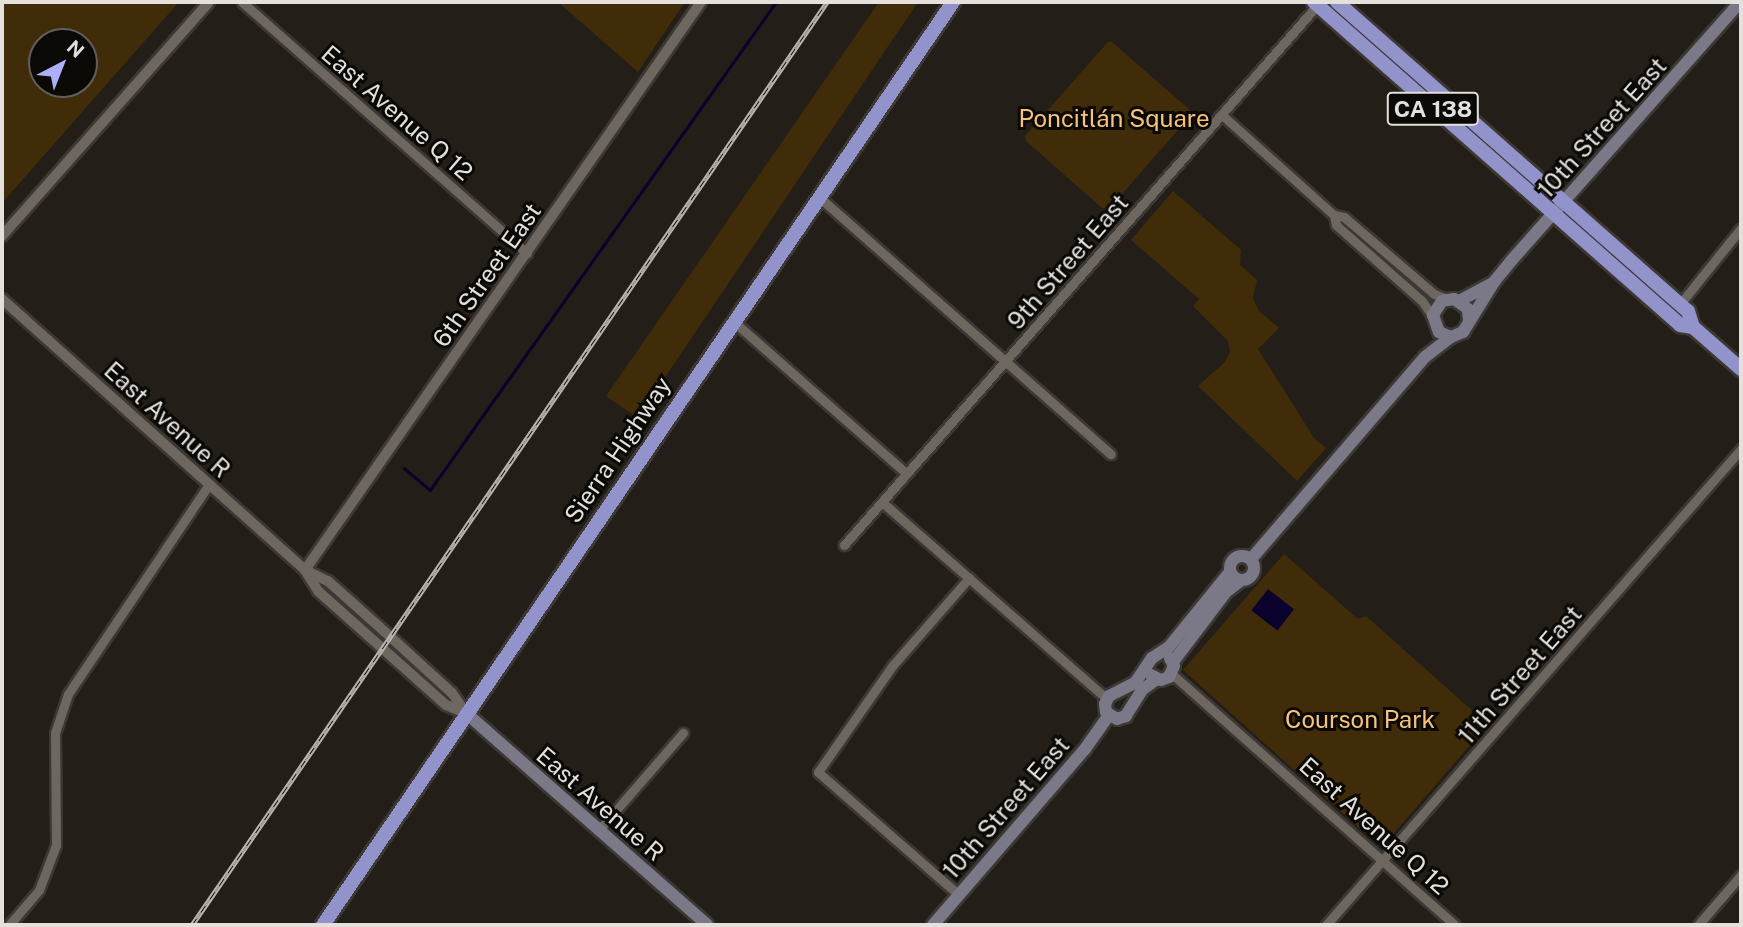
<!DOCTYPE html>
<meta charset="utf-8">
<style>
body{margin:0}
#map{position:relative;width:1743px;height:927px;overflow:hidden;background:#231e18;font-family:"Public Sans",sans-serif}
div>[style]{position:absolute}
.green>*{inset:0;background:#412c0a}
.water>*{inset:0;background:#0a012d;transform-origin:0 0}
.stream>*{height:2.5px;margin:-1.25px;padding:0 1.25px;transform-origin:1.25px;border-radius:1.25px;background:#0a012d}
.roads{filter:drop-shadow(2px 0 #3c3834) drop-shadow(-2px 0 #3c3834) drop-shadow(0 2px #3c3834) drop-shadow(0 -2px #3c3834)}
.minor>*{height:9px;margin:-4.5px;padding:0 4.5px;transform-origin:4.5px;border-radius:4.5px;background:#6d6760}
.tertiary>*{height:10px;margin:-5px;padding:0 5px;transform-origin:5px;border-radius:5px;background:#6d6760}
.secondary>*{height:12px;margin:-6px;padding:0 6px;transform-origin:6px;border-radius:6px;background:#7b7888}
.secondary>.ring{margin:-6px;padding:0;box-sizing:content-box;background:none;border:12px solid #7b7888;border-radius:50%}
.trunk>*{height:14px;margin:-7px;padding:0 7px;transform-origin:7px;border-radius:7px;background:#9293cb}
.rail>*{height:5px;margin-top:-2.5px;transform-origin:0;background:repeating-linear-gradient(90deg,#0a0906 0 8px,#b8b5b0 0 16px);box-sizing:border-box;border-block:2px solid #b8b5b0}
span{translate:-50% -50%;white-space:nowrap;text-align:center;line-height:1.15;-webkit-text-stroke:6px #0a0906;paint-order:stroke}
.shield-label span{padding:2px 5px;background:#0a0906;border:2px solid;border-radius:5px;-webkit-text-stroke-width:0}
.shield-label{font-size:23px;color:#e4e1dd;font-weight:700}
.street-label{font-size:24px;color:#e4e1dd}
.park-label{font-size:24px;color:#f7c378}
.frame{position:absolute;inset:0;border:4px solid #e4e1dd;pointer-events:none}
.north{position:absolute;left:28px;top:28px;width:70px;height:70px;box-sizing:border-box;background:#0a0906;border:2px solid #615f5c;border-radius:50%;rotate:42deg;font-size:19px;font-weight:700;line-height:28px;text-align:center;color:#e4e1dd}
.north::after{content:'';display:block;margin:auto;width:24px;height:32px;background:#adaffb;clip-path:polygon(50% 0,100% 100%,50% 72%,0 100%)}
</style>
<div id="map">
<div class="green">
<i style="clip-path:polygon(evenodd,2px 2px,179px 2px,2px 203px,2px 2px,84px 42px,84px 84px,42px 84px,42px 42px,84px 42px)"></i>
<i style="clip-path:polygon(558px 2px,685px 2px,638px 72px)"></i>
<i style="clip-path:polygon(879px 2px,918px 2px,651px 398px,646px 420px,639px 419px,606px 396px)"></i>
<i style="clip-path:polygon(1108px 42px,1112px 42px,1190px 110px,1190px 116px,1109px 209px,1102px 208px,1026px 141px,1025px 136px)"></i>
<i style="clip-path:polygon(1173px 191px,1241px 250px,1240px 265px,1257px 280px,1253px 298px,1259px 311px,1279px 328px,1258px 349px,1314px 438px,1326px 448px,1297px 481px,1198px 386px,1224px 363px,1230px 352px,1228px 341px,1193px 306px,1199px 299px,1131px 240px)"></i>
<i style="clip-path:polygon(1284px 554px,1358px 619px,1366px 616px,1485px 722px,1467px 741px,1470px 745px,1388px 840px,1378px 842px,1360px 829px,1183px 670px)"></i>
</div>
<div class="water">
<i style="left:1268px;top:589px;width:33px;height:27px;rotate:38deg"></i>
</div>
<div class="stream">
<i style="left:404px;top:468px;width:34px;rotate:40deg"></i>
<i style="left:430px;top:490px;width:598px;rotate:-54.66deg"></i>
</div>
<div class="roads">
<div class="minor">
<i style="left:242px;top:2px;width:380px;rotate:41.4deg"></i>
<i style="left:1222px;top:115px;width:150px;rotate:41.8deg"></i>
<i style="left:1334px;top:215px;width:10px;rotate:11deg"></i>
<i style="left:1344px;top:217px;width:118px;rotate:40.5deg"></i>
<i style="left:1434px;top:294px;width:15px;rotate:20deg"></i>
<i style="left:819px;top:197px;width:389px;rotate:41.4deg"></i>
<i style="left:1334px;top:215px;width:10px;rotate:79deg"></i>
<i style="left:1336px;top:225px;width:115px;rotate:41.5deg"></i>
<i style="left:1422px;top:301px;width:19px;rotate:55deg"></i>
<i style="left:1680px;top:304px;width:97px;rotate:-51.2deg"></i>
<i style="left:733px;top:321px;width:230px;rotate:41.3deg"></i>
<i style="left:882px;top:502px;width:299px;rotate:41.2deg"></i>
<i style="left:844px;top:545px;width:722px;rotate:-48.76deg"></i>
<i style="left:1172px;top:674px;width:378px;rotate:41.6deg"></i>
<i style="left:598px;top:831px;width:130px;rotate:-49.1deg"></i>
<i style="left:959px;top:895px;width:187px;rotate:-138.9deg"></i>
<i style="left:818px;top:772px;width:131px;rotate:-55deg"></i>
<i style="left:893px;top:665px;width:116px;rotate:-48.9deg"></i>
<i style="left:9px;top:925px;width:46px;rotate:-49.4deg"></i>
<i style="left:39px;top:890px;width:48px;rotate:-69.3deg"></i>
<i style="left:56px;top:845px;width:112px;rotate:-90.5deg"></i>
<i style="left:55px;top:733px;width:41px;rotate:-71.6deg"></i>
<i style="left:68px;top:694px;width:251px;rotate:-56.1deg"></i>
<i style="left:1326px;top:925px;width:632px;rotate:-48.92deg"></i>
<i style="left:1698px;top:925px;width:66px;rotate:-49.3deg"></i>
</div>
<div class="tertiary">
<i style="left:2px;top:236px;width:312px;rotate:-48.5deg"></i>
<i style="left:2px;top:299px;width:407px;rotate:41.8deg"></i>
<i style="left:305px;top:570px;width:25px;rotate:26deg"></i>
<i style="left:328px;top:581px;width:75px;rotate:41.8deg"></i>
<i style="left:384px;top:631px;width:92px;rotate:42.4deg"></i>
<i style="left:452px;top:693px;width:24px;rotate:55deg"></i>
<i style="left:305px;top:570px;width:692px;rotate:-55.12deg"></i>
<i style="left:305px;top:570px;width:25px;rotate:58deg"></i>
<i style="left:318px;top:591px;width:171px;rotate:41.7deg"></i>
<i style="left:446px;top:705px;width:22px;rotate:22deg"></i>
</div>
<div class="secondary">
<i style="left:1459px;top:301px;width:36px;rotate:-28deg"></i>
<i style="left:1469px;top:321px;width:12px;rotate:-95deg"></i>
<i style="left:1468px;top:309px;width:17px;rotate:-144deg"></i>
<i style="left:1454px;top:299px;width:12px;rotate:171deg"></i>
<i style="left:1442px;top:301px;width:17px;rotate:123deg"></i>
<i style="left:1433px;top:315px;width:18px;rotate:71deg"></i>
<i style="left:1439px;top:332px;width:13px;rotate:23deg"></i>
<i style="left:1451px;top:337px;width:13px;rotate:-23deg"></i>
<i style="left:1463px;top:332px;width:59px;rotate:-58.2deg"></i>
<i style="left:1494px;top:282px;width:27px;rotate:-51deg"></i>
<i style="left:1511px;top:261px;width:346px;rotate:-48.5deg"></i>
<i class="ring" style="left:1230px;top:556px;width:12px;height:12px"></i>
<i style="left:1252px;top:558px;width:265px;rotate:-49.3deg"></i>
<i style="left:1425px;top:357px;width:33px;rotate:-38deg"></i>
<i style="left:1173px;top:662px;width:88px;rotate:-52.9deg"></i>
<i style="left:1226px;top:592px;width:18px;rotate:-38deg"></i>
<i style="left:1151px;top:675px;width:11px;rotate:27deg"></i>
<i style="left:1161px;top:680px;width:9px;rotate:-21deg"></i>
<i style="left:1169px;top:677px;width:12px;rotate:-66deg"></i>
<i style="left:1174px;top:666px;width:9px;rotate:-117deg"></i>
<i style="left:1157px;top:679px;width:19px;rotate:144deg"></i>
<i style="left:1142px;top:690px;width:31px;rotate:122deg"></i>
<i style="left:1126px;top:716px;width:9px;rotate:162deg"></i>
<i style="left:1117px;top:719px;width:13px;rotate:-148deg"></i>
<i style="left:1106px;top:712px;width:8px;rotate:-97deg"></i>
<i style="left:1105px;top:704px;width:9px;rotate:-63deg"></i>
<i style="left:1109px;top:696px;width:29px;rotate:-27deg"></i>
<i style="left:1135px;top:683px;width:30px;rotate:-56deg"></i>
<i style="left:1152px;top:658px;width:20px;rotate:-33deg"></i>
<i style="left:1169px;top:647px;width:95px;rotate:-51deg"></i>
<i style="left:466px;top:713px;width:321px;rotate:41.3deg"></i>
<i style="left:933px;top:925px;width:233px;rotate:-49.2deg"></i>
<i style="left:1085px;top:749px;width:42px;rotate:-54.8deg"></i>
</div>
<div class="trunk">
<i style="left:1314px;top:2px;width:488px;rotate:41.4deg"></i>
<i style="left:1680px;top:325px;width:13px;rotate:9deg"></i>
<i style="left:1337px;top:2px;width:468px;rotate:41.4deg"></i>
<i style="left:1688px;top:311px;width:17px;rotate:73deg"></i>
<i style="left:1693px;top:327px;width:64px;rotate:41.2deg"></i>
<i style="left:323px;top:925px;width:1118px;rotate:-55.68deg"></i>
</div>
</div>
<div class="rail">
<i style="left:192px;top:925px;width:1120px;rotate:-55.47deg"></i>
</div>
<div class="shield-label">
<span style="left:1433px;top:109px">CA 138</span>
</div>
<div class="street-label">
<span style="left:397px;top:113px;rotate:41deg">East Avenue Q 12</span>
<span style="left:1602px;top:128px;rotate:-48deg">10th Street East</span>
<span style="left:1068px;top:262px;rotate:-49deg">9th Street East</span>
<span style="left:487px;top:275px;rotate:-55deg">6th Street East</span>
<span style="left:167px;top:420px;rotate:42deg">East Avenue R</span>
<span style="left:618px;top:450px;rotate:-56deg">Sierra Highway</span>
<span style="left:1520px;top:675px;rotate:-49deg">11th Street East</span>
<span style="left:600px;top:804px;rotate:41deg">East Avenue R</span>
<span style="left:1006px;top:808px;rotate:-49deg">10th Street East</span>
<span style="left:1374px;top:826px;rotate:42deg">East Avenue Q 12</span>
</div>
<div class="park-label">
<span style="left:1114px;top:119px">Poncitlán Square</span>
<span style="left:1360px;top:720px">Courson Park</span>
</div>
<div class="frame"></div>
<div class="north">N</div>
</div>
